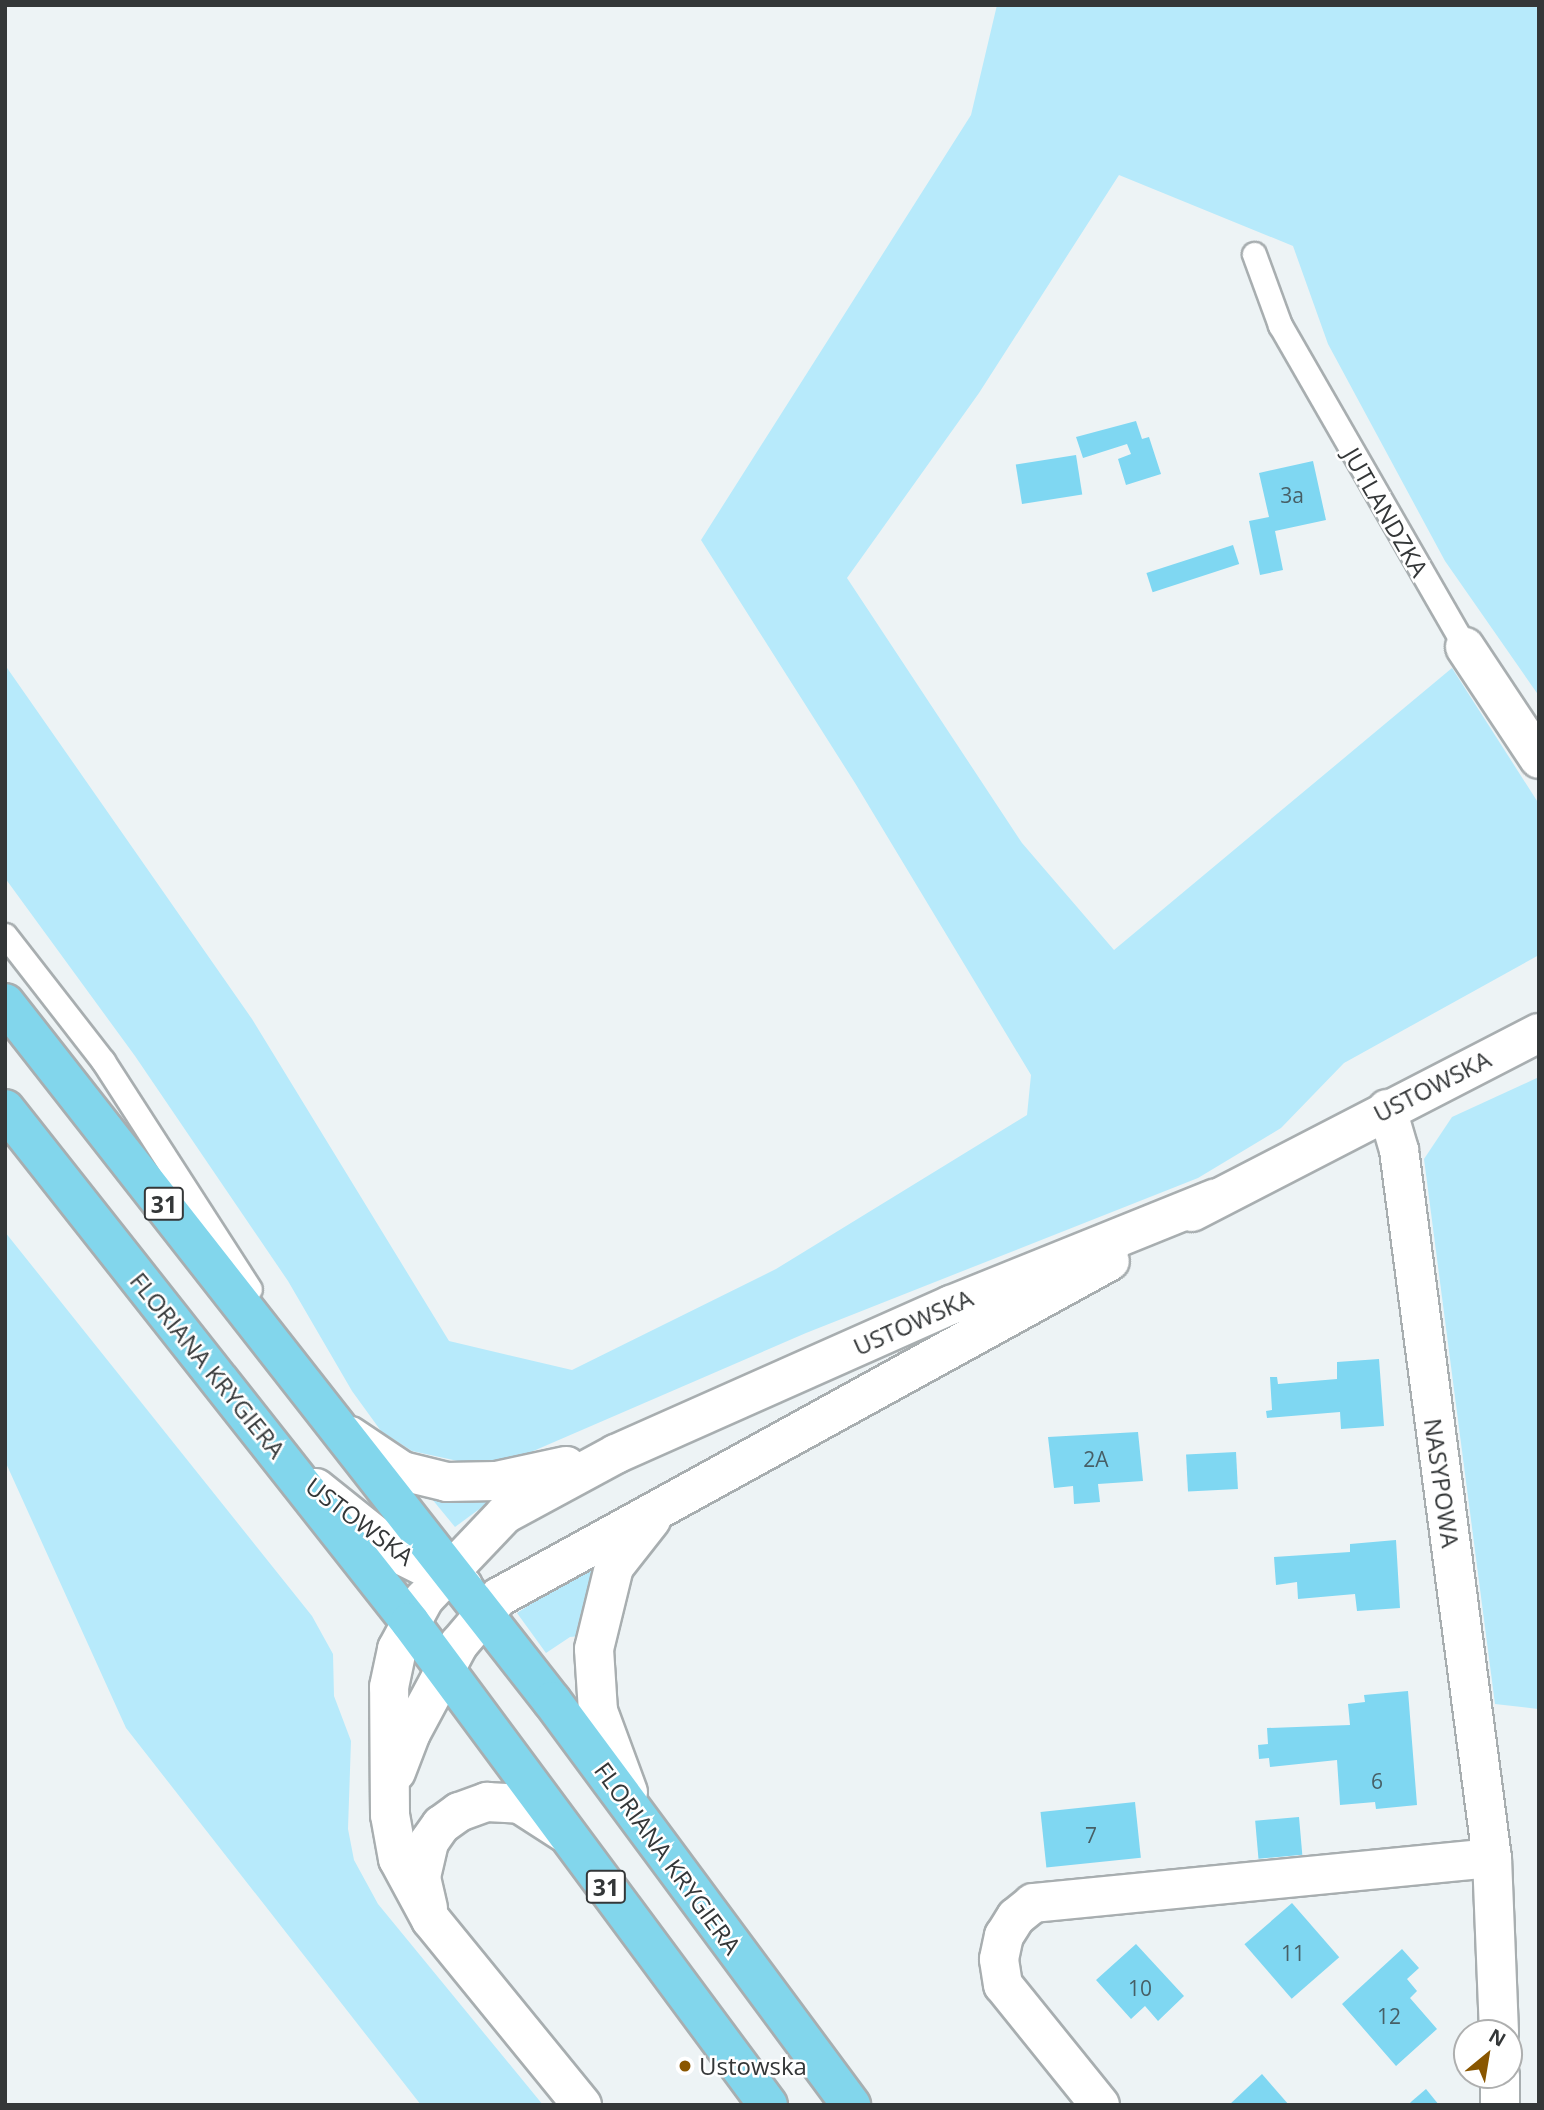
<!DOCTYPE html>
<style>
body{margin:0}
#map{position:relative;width:1544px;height:2110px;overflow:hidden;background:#edf3f5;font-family:"Open Sans",sans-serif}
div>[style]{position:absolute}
.green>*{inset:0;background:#b7eafb}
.building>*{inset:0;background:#7fd7f2;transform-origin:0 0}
.roads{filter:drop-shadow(2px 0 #a8aeb0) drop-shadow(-2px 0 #a8aeb0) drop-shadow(0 2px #a8aeb0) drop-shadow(0 -2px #a8aeb0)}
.service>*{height:23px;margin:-11.5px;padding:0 11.5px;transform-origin:11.5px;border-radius:11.5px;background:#fff}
.minor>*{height:38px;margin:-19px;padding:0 19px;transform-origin:19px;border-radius:19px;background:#fff}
.tertiary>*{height:38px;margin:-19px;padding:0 19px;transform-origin:19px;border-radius:19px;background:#fff}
.primary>*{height:38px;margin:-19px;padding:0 19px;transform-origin:19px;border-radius:19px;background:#82d6ec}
.dots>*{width:19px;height:19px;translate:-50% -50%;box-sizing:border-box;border:4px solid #fff;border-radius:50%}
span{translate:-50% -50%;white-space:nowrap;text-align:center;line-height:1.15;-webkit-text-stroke:5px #fff;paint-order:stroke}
.number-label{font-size:21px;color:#475f66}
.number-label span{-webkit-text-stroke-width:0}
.shield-label span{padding:2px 5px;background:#fff;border:2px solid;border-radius:5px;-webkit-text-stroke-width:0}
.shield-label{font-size:23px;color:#343738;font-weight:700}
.street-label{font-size:24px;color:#343738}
.poi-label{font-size:24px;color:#343738}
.left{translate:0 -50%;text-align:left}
.frame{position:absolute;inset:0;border:7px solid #343738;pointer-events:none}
.north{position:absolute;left:1453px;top:2019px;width:70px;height:70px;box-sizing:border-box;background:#fff;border:2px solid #aeafaf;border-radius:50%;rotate:30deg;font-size:19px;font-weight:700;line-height:28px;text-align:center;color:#343738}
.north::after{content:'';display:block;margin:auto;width:24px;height:32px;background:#895600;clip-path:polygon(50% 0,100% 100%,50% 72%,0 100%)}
</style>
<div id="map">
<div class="green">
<i style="clip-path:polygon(997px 5px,1539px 5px,1539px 696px,1445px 561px,1328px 344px,1293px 246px,1119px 175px,979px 393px,847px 578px,1022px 843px,1114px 950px,1452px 668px,1539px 804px,1539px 955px,1344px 1063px,1281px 1128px,1198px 1178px,806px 1333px,531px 1452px,500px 1461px,467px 1463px,412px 1451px,381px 1431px,352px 1391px,288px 1281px,135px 1056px,5px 878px,5px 665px,252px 1019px,449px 1341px,572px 1370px,776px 1269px,1027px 1115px,1031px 1075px,855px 783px,701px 540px,971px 115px)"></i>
<i style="clip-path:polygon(1539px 1077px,1539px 1696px,1538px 1709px,1495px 1704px,1424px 1159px,1452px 1117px)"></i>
<i style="clip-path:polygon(5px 1232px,312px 1616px,333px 1654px,334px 1696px,351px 1741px,348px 1829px,354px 1860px,378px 1904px,543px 2105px,421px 2105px,126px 1728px,5px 1461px)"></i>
<i style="clip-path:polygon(427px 1493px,493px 1499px,455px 1527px)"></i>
<i style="clip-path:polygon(599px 1560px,580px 1636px,570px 1637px,546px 1653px,517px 1613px)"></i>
</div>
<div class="building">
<i style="clip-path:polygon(1136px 421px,1142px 439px,1149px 437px,1161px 474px,1126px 485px,1118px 459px,1131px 454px,1127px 444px,1083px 458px,1076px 437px)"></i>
<i style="left:1076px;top:455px;width:40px;height:61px;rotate:81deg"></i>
<i style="clip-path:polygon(1313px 461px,1326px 520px,1275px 531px,1283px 570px,1260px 575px,1249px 521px,1269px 517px,1259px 473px)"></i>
<i style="left:1233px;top:545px;width:20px;height:91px;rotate:72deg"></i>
<i style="clip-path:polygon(1379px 1359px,1384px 1426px,1341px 1429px,1340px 1412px,1267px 1418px,1266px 1411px,1272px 1410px,1270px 1377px,1277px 1377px,1278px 1384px,1337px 1379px,1337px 1362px)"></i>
<i style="clip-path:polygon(1138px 1432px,1143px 1481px,1098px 1484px,1100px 1502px,1074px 1504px,1073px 1486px,1054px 1488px,1048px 1437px)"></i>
<i style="left:1236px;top:1452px;width:37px;height:50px;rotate:87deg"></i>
<i style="clip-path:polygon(1396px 1540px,1400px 1608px,1357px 1611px,1355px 1594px,1298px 1599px,1297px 1582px,1276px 1585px,1274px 1557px,1350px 1552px,1350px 1544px)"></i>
<i style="clip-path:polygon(1408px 1691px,1417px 1805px,1376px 1809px,1375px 1802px,1340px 1805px,1337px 1760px,1270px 1767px,1269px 1758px,1259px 1759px,1258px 1745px,1268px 1744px,1267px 1728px,1350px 1725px,1348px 1704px,1365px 1702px,1364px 1695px)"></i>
<i style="left:1135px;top:1802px;width:56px;height:95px;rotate:84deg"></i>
<i style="left:1299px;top:1817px;width:38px;height:44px;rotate:85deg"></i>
<i style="left:1292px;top:1903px;width:72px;height:63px;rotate:49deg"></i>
<i style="clip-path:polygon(1136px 1944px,1184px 1996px,1158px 2021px,1145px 2006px,1131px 2019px,1096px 1980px)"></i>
<i style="clip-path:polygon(1402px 1949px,1419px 1968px,1407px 1979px,1417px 1991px,1410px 1998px,1437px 2029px,1396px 2066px,1342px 2004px)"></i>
<i style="clip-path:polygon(1262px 2074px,1289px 2105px,1229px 2105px)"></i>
<i style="clip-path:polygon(1426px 2089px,1439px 2105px,1408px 2105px,1412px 2101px)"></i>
</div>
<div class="roads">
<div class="service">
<i style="left:1254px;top:254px;width:76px;rotate:69.9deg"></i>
<i style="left:1280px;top:325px;width:371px;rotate:60.1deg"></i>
<i style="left:5px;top:935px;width:160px;rotate:52.1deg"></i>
<i style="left:103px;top:1061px;width:271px;rotate:57.2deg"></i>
</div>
<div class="minor">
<i style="left:1465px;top:647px;width:134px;rotate:56.5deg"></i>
<i style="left:1387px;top:1109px;width:43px;rotate:73.7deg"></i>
<i style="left:1399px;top:1150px;width:714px;rotate:82.52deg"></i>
<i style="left:1492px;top:1858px;width:175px;rotate:87.7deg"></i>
<i style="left:1500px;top:2075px;width:30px;rotate:90deg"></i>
<i style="left:1100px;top:2105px;width:154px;rotate:-128.9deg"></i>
<i style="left:1003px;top:1985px;width:26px;rotate:-99deg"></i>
<i style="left:999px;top:1959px;width:24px;rotate:-78deg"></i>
<i style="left:1004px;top:1936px;width:22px;rotate:-58deg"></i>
<i style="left:1016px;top:1917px;width:22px;rotate:-39deg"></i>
<i style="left:1033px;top:1903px;width:461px;rotate:-5.6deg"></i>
</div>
<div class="tertiary">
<i style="left:1192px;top:1212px;width:390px;rotate:-27.3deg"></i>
<i style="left:350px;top:1436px;width:63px;rotate:33.9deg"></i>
<i style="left:402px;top:1471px;width:46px;rotate:13.7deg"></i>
<i style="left:447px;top:1482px;width:49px;rotate:-1.2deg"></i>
<i style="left:496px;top:1481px;width:72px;rotate:-12.1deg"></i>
<i style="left:316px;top:1488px;width:104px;rotate:38.7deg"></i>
<i style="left:397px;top:1553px;width:74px;rotate:26.6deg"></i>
<i style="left:396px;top:1772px;width:42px;rotate:-69deg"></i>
<i style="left:411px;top:1733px;width:101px;rotate:-61.7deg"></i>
<i style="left:459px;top:1644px;width:62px;rotate:-49.6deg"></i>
<i style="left:499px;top:1597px;width:697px;rotate:-28.81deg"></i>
<i style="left:628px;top:1792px;width:86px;rotate:-110.3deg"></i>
<i style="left:598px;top:1711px;width:62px;rotate:-93.7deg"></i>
<i style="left:594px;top:1649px;width:84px;rotate:-76.3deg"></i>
<i style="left:614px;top:1567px;width:60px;rotate:-51.8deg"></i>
<i style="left:428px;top:1908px;width:32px;rotate:-103deg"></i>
<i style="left:421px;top:1877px;width:36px;rotate:-77deg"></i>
<i style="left:429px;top:1842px;width:21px;rotate:-55deg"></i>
<i style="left:441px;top:1825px;width:22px;rotate:-36deg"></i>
<i style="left:459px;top:1812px;width:30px;rotate:-20deg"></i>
<i style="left:487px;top:1802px;width:33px;rotate:3deg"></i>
<i style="left:520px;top:1804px;width:54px;rotate:32.8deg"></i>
<i style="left:582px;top:2105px;width:239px;rotate:-129.2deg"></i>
<i style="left:431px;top:1920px;width:69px;rotate:-118.4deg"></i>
<i style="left:398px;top:1859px;width:45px;rotate:-100.3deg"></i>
<i style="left:390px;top:1815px;width:128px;rotate:-90.4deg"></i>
<i style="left:389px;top:1687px;width:39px;rotate:-78deg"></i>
<i style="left:397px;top:1649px;width:57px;rotate:-61.6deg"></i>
<i style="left:424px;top:1599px;width:117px;rotate:-46.4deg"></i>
<i style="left:505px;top:1514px;width:126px;rotate:-28.4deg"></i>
<i style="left:616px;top:1454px;width:367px;rotate:-24deg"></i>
<i style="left:951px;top:1305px;width:284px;rotate:-22deg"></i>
</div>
<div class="primary">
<i style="left:5px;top:1003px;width:887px;rotate:51.92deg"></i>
<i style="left:552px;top:1701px;width:503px;rotate:53.49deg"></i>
<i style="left:5px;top:1109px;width:654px;rotate:51.71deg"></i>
<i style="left:410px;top:1622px;width:601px;rotate:53.45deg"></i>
</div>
</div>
<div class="dots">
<i style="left:685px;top:2066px;background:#895600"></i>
</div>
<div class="number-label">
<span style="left:1292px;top:495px">3a</span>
<span style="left:1096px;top:1459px">2A</span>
<span style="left:1377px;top:1781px">6</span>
<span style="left:1091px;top:1835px">7</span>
<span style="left:1293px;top:1953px">11</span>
<span style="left:1140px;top:1988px">10</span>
<span style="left:1389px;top:2016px">12</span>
</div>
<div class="shield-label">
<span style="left:164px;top:1204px">31</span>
<span style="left:606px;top:1887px">31</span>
</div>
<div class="street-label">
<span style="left:1386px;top:512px;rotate:60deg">JUTLANDZKA</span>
<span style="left:1432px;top:1086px;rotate:-27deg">USTOWSKA</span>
<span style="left:913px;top:1322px;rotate:-24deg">USTOWSKA</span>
<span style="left:208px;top:1365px;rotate:51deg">FLORIANA KRYGIERA</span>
<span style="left:1442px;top:1483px;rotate:82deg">NASYPOWA</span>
<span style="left:360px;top:1521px;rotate:37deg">USTOWSKA</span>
<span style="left:668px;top:1858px;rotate:54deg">FLORIANA KRYGIERA</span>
</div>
<div class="poi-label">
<span class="left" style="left:699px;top:2066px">Ustowska</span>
</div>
<div class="frame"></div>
<div class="north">N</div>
</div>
